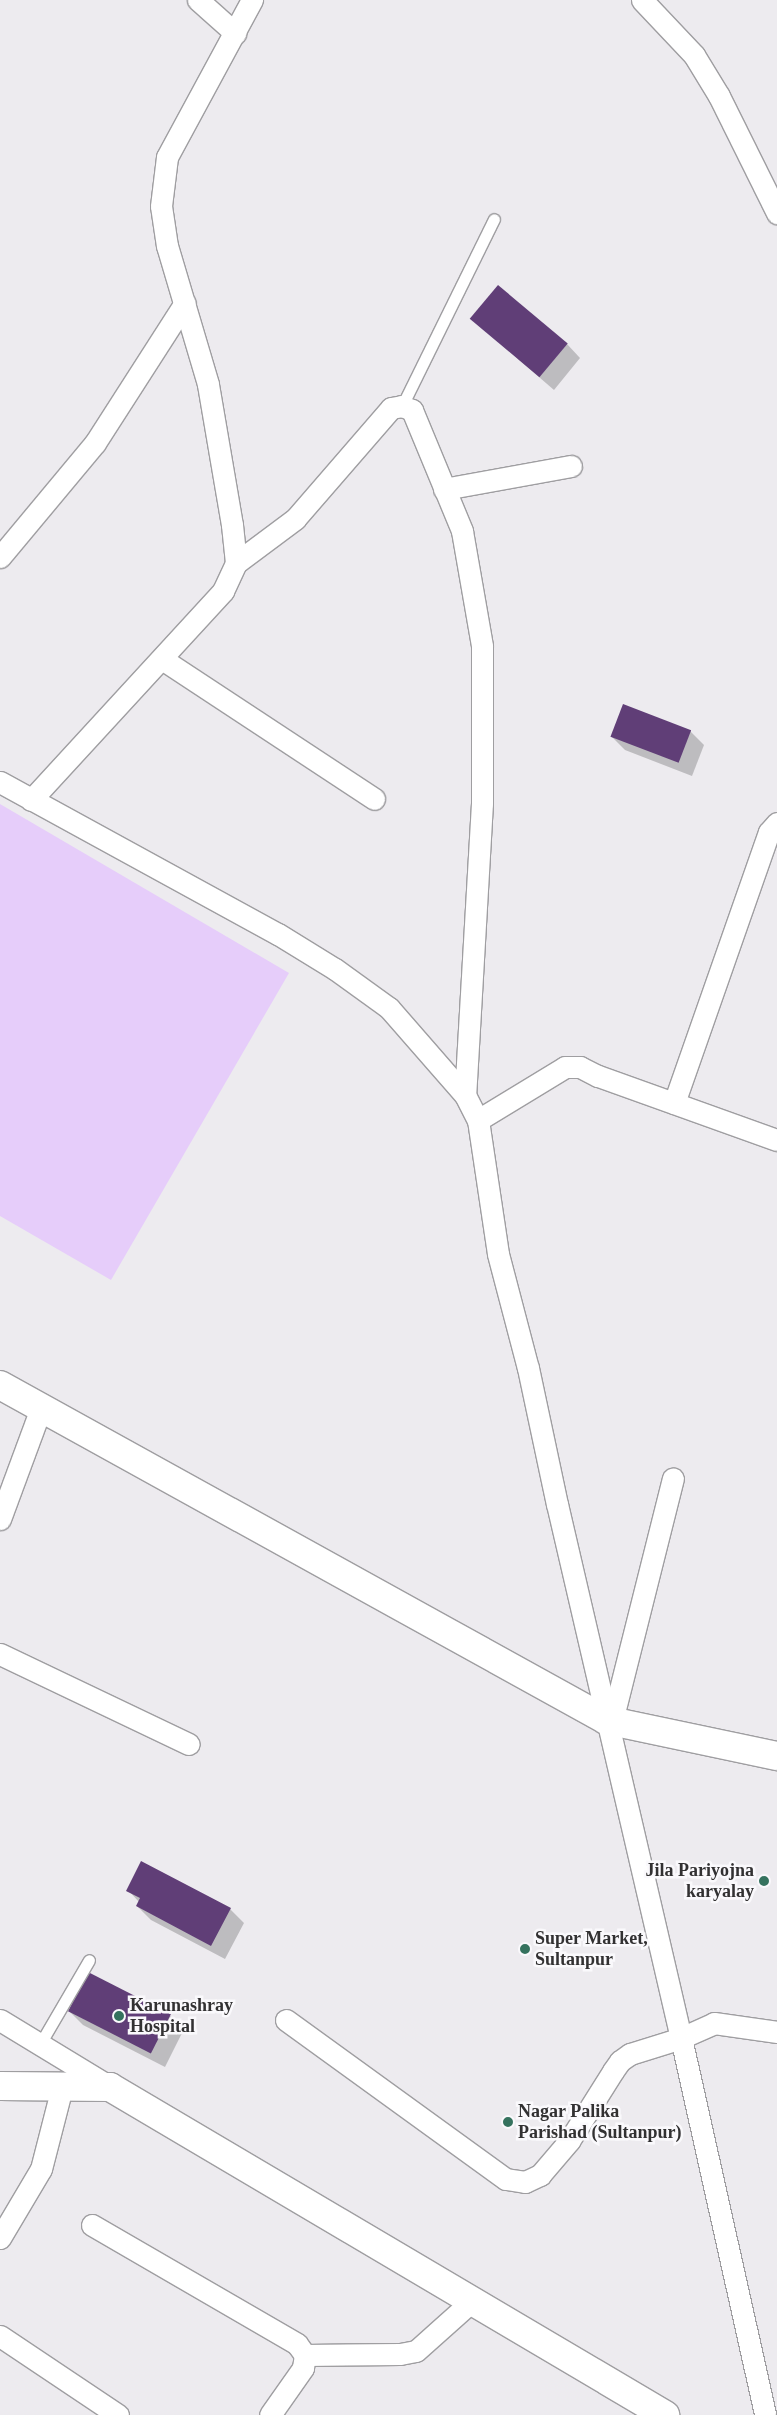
<!DOCTYPE html>
<style>
body{margin:0}
#map{position:relative;width:777px;height:2415px;overflow:hidden;background:#edebef;font-family:Georgia,serif}
div>[style]{position:absolute}
.green>*{inset:0;background:#e6cdfa}
.shadow>*{inset:0;background:#0003}
.building>*{inset:0;background:#603e77;transform-origin:0 0}
.roads{filter:drop-shadow(1px 0 #9f9ea1) drop-shadow(-1px 0 #9f9ea1) drop-shadow(0 1px #9f9ea1) drop-shadow(0 -1px #9f9ea1)}
.service>*{height:11px;margin:-5.5px;padding:0 5.5px;transform-origin:5.5px;border-radius:5.5px;background:#fff}
.minor>*{height:21px;margin:-10.5px;padding:0 10.5px;transform-origin:10.5px;border-radius:10.5px;background:#fff}
.tertiary>*{height:28px;margin:-14px;padding:0 14px;transform-origin:14px;border-radius:14px;background:#fff}
.dots>*{width:14px;height:14px;translate:-50% -50%;box-sizing:border-box;border:2px solid #faf9fc;border-radius:50%}
span{translate:-50% -50%;white-space:nowrap;text-align:center;line-height:1.15;-webkit-text-stroke:5px #faf9fc;paint-order:stroke}
.poi-label{font-size:18px;color:#323132;font-weight:700}
.right{translate:-100% -50%;text-align:right}
.left{translate:0 -50%;text-align:left}
</style>
<div id="map">
<div class="green">
<i style="clip-path:polygon(0 804px,289px 973px,111px 1280px,0 1216px)"></i>
</div>
<div class="shadow">
<i style="clip-path:polygon(472px 319px,567px 344px,580px 358px,554px 390px)"></i>
<i style="clip-path:polygon(690px 731px,704px 745px,692px 776px,625px 750px,611px 736px)"></i>
<i style="clip-path:polygon(128px 1890px,230px 1909px,244px 1923px,225px 1959px,151px 1920px,137px 1906px,139px 1902px)"></i>
<i style="clip-path:polygon(69px 2011px,170px 2016px,184px 2029px,165px 2067px,83px 2025px)"></i>
</div>
<div class="building">
<i style="left:498px;top:285px;width:91px;height:44px;rotate:40deg"></i>
<i style="left:623px;top:704px;width:73px;height:35px;rotate:21deg"></i>
<i style="clip-path:polygon(141px 1861px,231px 1908px,211px 1946px,136px 1906px,140px 1898px,126px 1891px)"></i>
<i style="left:88px;top:1972px;width:93px;height:44px;rotate:27deg"></i>
</div>
<div class="roads">
<div class="service">
<i style="left:402px;top:406px;width:208px;rotate:-63.8deg"></i>
<i style="left:40px;top:2044px;width:97px;rotate:-59.7deg"></i>
</div>
<div class="minor">
<i style="left:198px;top:0;width:50px;rotate:41.7deg"></i>
<i style="left:642px;top:0;width:76px;rotate:46.6deg"></i>
<i style="left:694px;top:55px;width:48px;rotate:58.6deg"></i>
<i style="left:719px;top:96px;width:131px;rotate:63.6deg"></i>
<i style="left:444px;top:489px;width:129px;rotate:-10.3deg"></i>
<i style="left:0;top:557px;width:148px;rotate:-50.2deg"></i>
<i style="left:95px;top:443px;width:166px;rotate:-57.3deg"></i>
<i style="left:236px;top:563px;width:74px;rotate:-36.7deg"></i>
<i style="left:295px;top:519px;width:147px;rotate:-49.1deg"></i>
<i style="left:391px;top:408px;width:11px;rotate:-10deg"></i>
<i style="left:402px;top:406px;width:11px;rotate:22deg"></i>
<i style="left:412px;top:410px;width:131px;rotate:67.5deg"></i>
<i style="left:462px;top:531px;width:117px;rotate:80.1deg"></i>
<i style="left:482px;top:646px;width:157px;rotate:90deg"></i>
<i style="left:482px;top:803px;width:292px;rotate:93.3deg"></i>
<i style="left:162px;top:659px;width:254px;rotate:33.4deg"></i>
<i style="left:0;top:782px;width:317px;rotate:28.7deg"></i>
<i style="left:278px;top:934px;width:67px;rotate:31.6deg"></i>
<i style="left:335px;top:969px;width:67px;rotate:35.8deg"></i>
<i style="left:389px;top:1008px;width:116px;rotate:48.9deg"></i>
<i style="left:465px;top:1095px;width:28px;rotate:63deg"></i>
<i style="left:478px;top:1120px;width:135px;rotate:81.5deg"></i>
<i style="left:498px;top:1254px;width:118px;rotate:75.3deg"></i>
<i style="left:528px;top:1368px;width:139px;rotate:78deg"></i>
<i style="left:557px;top:1504px;width:548px;rotate:76.93deg"></i>
<i style="left:681px;top:2038px;width:386px;rotate:77.4deg"></i>
<i style="left:31px;top:800px;width:284px;rotate:-47.4deg"></i>
<i style="left:223px;top:591px;width:31px;rotate:-65deg"></i>
<i style="left:236px;top:563px;width:38px;rotate:-96deg"></i>
<i style="left:232px;top:525px;width:143px;rotate:-99.7deg"></i>
<i style="left:208px;top:384px;width:144px;rotate:-106.5deg"></i>
<i style="left:167px;top:246px;width:40px;rotate:-98.5deg"></i>
<i style="left:161px;top:206px;width:49px;rotate:-83deg"></i>
<i style="left:167px;top:157px;width:179px;rotate:-61.6deg"></i>
<i style="left:674px;top:1103px;width:287px;rotate:-70.7deg"></i>
<i style="left:769px;top:832px;width:12px;rotate:-48deg"></i>
<i style="left:478px;top:1120px;width:102px;rotate:-31.3deg"></i>
<i style="left:565px;top:1067px;width:15px"></i>
<i style="left:580px;top:1067px;width:20px;rotate:27deg"></i>
<i style="left:598px;top:1076px;width:190px;rotate:19.7deg"></i>
<i style="left:0;top:1519px;width:118px;rotate:-69.7deg"></i>
<i style="left:0;top:1654px;width:209px;rotate:25.5deg"></i>
<i style="left:612px;top:1721px;width:250px;rotate:-75.9deg"></i>
<i style="left:0;top:2020px;width:129px;rotate:31.3deg"></i>
<i style="left:286px;top:2020px;width:271px;rotate:35.9deg"></i>
<i style="left:506px;top:2179px;width:19px;rotate:9deg"></i>
<i style="left:525px;top:2182px;width:17px;rotate:-25deg"></i>
<i style="left:540px;top:2175px;width:45px;rotate:-49.5deg"></i>
<i style="left:569px;top:2141px;width:83px;rotate:-57.8deg"></i>
<i style="left:613px;top:2071px;width:12px;rotate:-55deg"></i>
<i style="left:620px;top:2061px;width:12px;rotate:-35deg"></i>
<i style="left:630px;top:2054px;width:53px;rotate:-17.4deg"></i>
<i style="left:681px;top:2038px;width:36px;rotate:-24deg"></i>
<i style="left:714px;top:2023px;width:64px;rotate:8.1deg"></i>
<i style="left:92px;top:2225px;width:237px;rotate:30.1deg"></i>
<i style="left:297px;top:2344px;width:14px;rotate:54deg"></i>
<i style="left:305px;top:2355px;width:13px;rotate:99deg"></i>
<i style="left:303px;top:2368px;width:57px;rotate:125.1deg"></i>
<i style="left:0;top:2238px;width:80px;rotate:-59.3deg"></i>
<i style="left:41px;top:2169px;width:85px;rotate:-75.6deg"></i>
<i style="left:0;top:2336px;width:142px;rotate:33.8deg"></i>
<i style="left:305px;top:2355px;width:95px;rotate:-0.6deg"></i>
<i style="left:400px;top:2354px;width:16px;rotate:-11deg"></i>
<i style="left:416px;top:2351px;width:75px;rotate:-41.8deg"></i>
</div>
<div class="tertiary">
<i style="left:0;top:1385px;width:692px;rotate:28.93deg"></i>
<i style="left:606px;top:1720px;width:175px;rotate:11.9deg"></i>
<i style="left:0;top:2086px;width:110px;rotate:0.5deg"></i>
<i style="left:110px;top:2087px;width:645px;rotate:30.58deg"></i>
</div>
</div>
<div class="dots">
<i style="left:764px;top:1881px;background:#35725e"></i>
<i style="left:525px;top:1949px;background:#35725e"></i>
<i style="left:119px;top:2016px;background:#35725e"></i>
<i style="left:508px;top:2122px;background:#35725e"></i>
</div>
<div class="poi-label">
<span class="right" style="left:754px;top:1881px">Jila Pariyojna<br>karyalay</span>
<span class="left" style="left:535px;top:1949px">Super Market,<br>Sultanpur</span>
<span class="left" style="left:130px;top:2016px">Karunashray<br>Hospital</span>
<span class="left" style="left:518px;top:2122px">Nagar Palika<br>Parishad (Sultanpur)</span>
</div>
</div>
